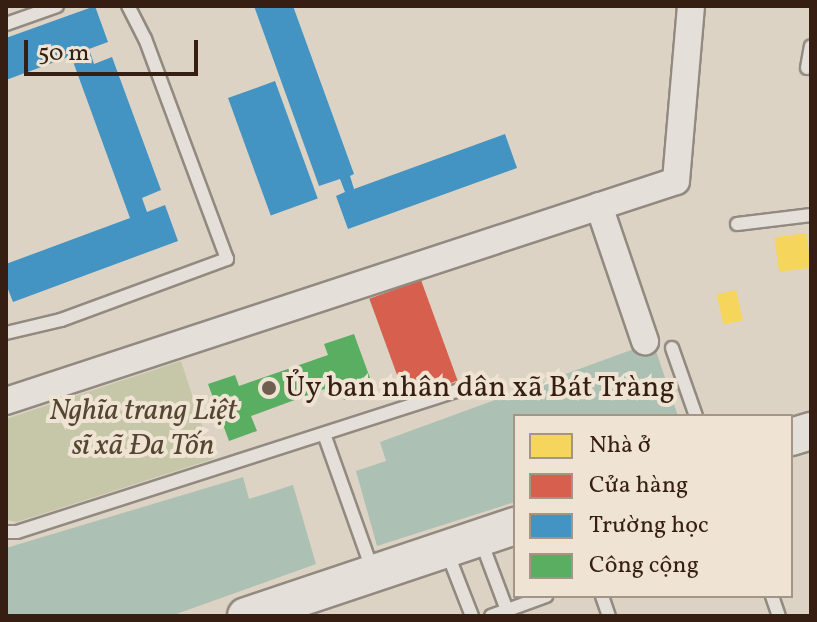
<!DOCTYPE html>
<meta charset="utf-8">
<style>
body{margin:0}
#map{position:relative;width:817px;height:622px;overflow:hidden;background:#dcd3c5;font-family:Vollkorn,serif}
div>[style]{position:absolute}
.green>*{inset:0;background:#c5c7a8}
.water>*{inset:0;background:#acc1b4}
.homes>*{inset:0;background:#f6d55c;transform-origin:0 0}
.shops>*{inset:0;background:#d6604d;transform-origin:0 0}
.schools>*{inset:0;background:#4393c3;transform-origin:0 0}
.public>*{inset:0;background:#5aae61}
.roads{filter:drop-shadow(2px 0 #928a80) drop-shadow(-2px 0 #928a80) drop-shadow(0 2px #928a80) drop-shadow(0 -2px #928a80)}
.lane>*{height:12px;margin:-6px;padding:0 6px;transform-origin:6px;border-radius:6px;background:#e4e0d9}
.street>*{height:26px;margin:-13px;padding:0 13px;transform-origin:13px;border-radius:13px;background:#e4e0d9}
.secondary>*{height:36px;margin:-18px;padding:0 18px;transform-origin:18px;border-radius:18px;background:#e4e0d9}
.dots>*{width:22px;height:22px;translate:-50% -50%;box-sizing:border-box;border:4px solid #efe4d3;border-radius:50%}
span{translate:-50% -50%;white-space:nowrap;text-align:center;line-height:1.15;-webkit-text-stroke:8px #efe4d3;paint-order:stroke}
.poi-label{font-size:30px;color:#361f12}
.left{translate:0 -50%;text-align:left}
.park-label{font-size:30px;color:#554632;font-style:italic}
.frame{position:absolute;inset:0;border:8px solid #361f12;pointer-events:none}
.legend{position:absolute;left:513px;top:414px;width:280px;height:184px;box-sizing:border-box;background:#efe4d3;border:2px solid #a59586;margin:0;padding:10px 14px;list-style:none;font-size:24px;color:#361f12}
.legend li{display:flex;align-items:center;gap:16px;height:40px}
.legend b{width:40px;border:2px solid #a59586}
.scale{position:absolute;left:24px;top:40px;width:174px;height:36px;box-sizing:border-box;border:4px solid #361f12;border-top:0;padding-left:10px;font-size:24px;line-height:28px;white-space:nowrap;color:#361f12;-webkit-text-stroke:6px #efe4d3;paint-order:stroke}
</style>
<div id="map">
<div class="green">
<i style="clip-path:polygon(181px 361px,213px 459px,17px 522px,6px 520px,6px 419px)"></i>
</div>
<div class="water">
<i style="clip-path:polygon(653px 342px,678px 416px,515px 416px,515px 502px,377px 546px,356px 471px,386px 461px,380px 442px)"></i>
<i style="clip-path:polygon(243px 477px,249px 499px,293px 485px,316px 564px,171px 616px,6px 616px,6px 548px)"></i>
</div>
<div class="homes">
<i style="left:806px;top:233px;width:35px;height:32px;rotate:82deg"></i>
<i style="left:736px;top:290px;width:31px;height:20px;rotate:77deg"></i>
</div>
<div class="shops">
<i style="left:421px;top:280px;width:107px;height:55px;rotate:70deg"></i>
</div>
<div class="schools">
<i style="clip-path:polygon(95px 6px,108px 42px,89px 49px,94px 64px,112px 57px,161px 190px,142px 198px,147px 212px,165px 205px,178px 241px,13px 302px,6px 284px,6px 264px,130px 218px,71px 56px,6px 80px,6px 38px)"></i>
<i style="clip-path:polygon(254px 6px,293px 6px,354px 174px,350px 176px,354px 189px,505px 134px,517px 168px,348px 229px,336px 196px,345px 192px,340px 179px,319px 186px)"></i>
<i style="left:275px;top:81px;width:125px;height:50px;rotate:70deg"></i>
</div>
<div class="public">
<i style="clip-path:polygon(354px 334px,374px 389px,344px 400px,338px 384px,251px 416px,257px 431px,229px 441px,208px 384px,235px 375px,239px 386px,328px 355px,324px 344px)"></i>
</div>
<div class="roads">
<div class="lane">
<i style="left:6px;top:24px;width:54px;rotate:-19.4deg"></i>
<i style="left:807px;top:68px;width:22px;rotate:-80deg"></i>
<i style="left:737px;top:224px;width:75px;rotate:-6.9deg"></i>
<i style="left:6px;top:333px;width:57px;rotate:-13.3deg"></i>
<i style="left:61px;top:320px;width:177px;rotate:-20.2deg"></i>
<i style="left:227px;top:259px;width:235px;rotate:-110.4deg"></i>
<i style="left:145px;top:39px;width:37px;rotate:-117deg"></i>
<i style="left:672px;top:348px;width:72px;rotate:70.6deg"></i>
<i style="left:324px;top:434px;width:143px;rotate:70.4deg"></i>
<i style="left:6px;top:532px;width:11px"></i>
<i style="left:17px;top:532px;width:479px;rotate:-17.8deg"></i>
<i style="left:481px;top:541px;width:74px;rotate:69.4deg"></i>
<i style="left:447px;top:552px;width:69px;rotate:68.7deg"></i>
<i style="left:602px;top:596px;width:21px;rotate:71deg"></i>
<i style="left:772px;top:596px;width:21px;rotate:71deg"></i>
<i style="left:491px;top:616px;width:59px;rotate:-20deg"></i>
</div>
<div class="street">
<i style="left:599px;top:206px;width:143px;rotate:71.2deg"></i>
<i style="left:6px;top:401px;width:705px;rotate:-18.18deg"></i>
<i style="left:676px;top:181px;width:176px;rotate:-85.1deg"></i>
</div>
<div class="secondary">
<i style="left:791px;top:437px;width:21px;rotate:-17deg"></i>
<i style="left:246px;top:616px;width:284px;rotate:-18.5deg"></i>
</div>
</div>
<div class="dots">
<i style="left:269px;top:388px;background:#705e51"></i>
</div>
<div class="poi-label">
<span class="left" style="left:285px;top:388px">Ủy ban nhân dân xã Bát Tràng</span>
</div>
<div class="park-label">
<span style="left:143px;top:428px">Nghĩa trang Liệt<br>sĩ xã Đa Tốn</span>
</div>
<div class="frame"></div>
<ul class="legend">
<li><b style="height:22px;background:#f6d55c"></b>Nhà ở</li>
<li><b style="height:22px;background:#d6604d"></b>Cửa hàng</li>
<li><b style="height:22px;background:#4393c3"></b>Trường học</li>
<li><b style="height:22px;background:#5aae61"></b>Công cộng</li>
</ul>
<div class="scale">50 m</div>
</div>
